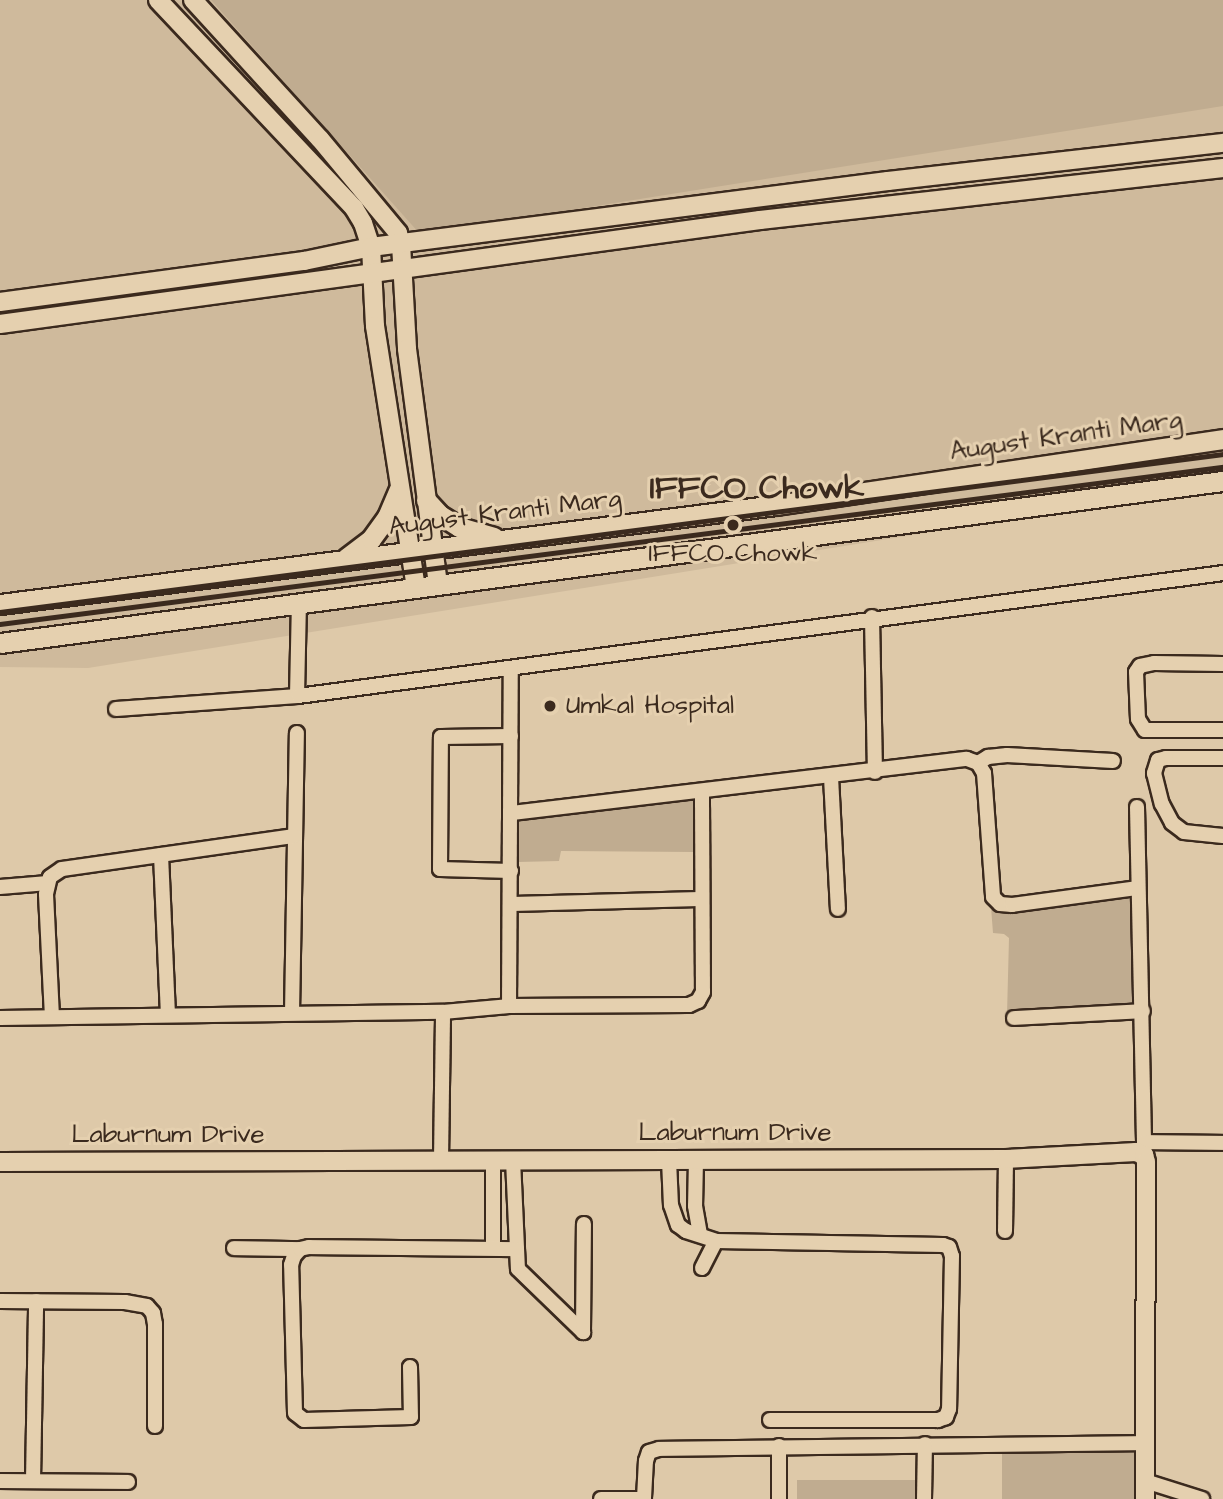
<!DOCTYPE html>
<style>
body{margin:0}
#map{position:relative;width:1223px;height:1499px;overflow:hidden;background:#dec9a9;font-family:"Architects Daughter",sans-serif}
div>[style]{position:absolute}
.built>*{inset:0;background:#cfba9c}
.green>*{inset:0;background:#c0ac90;transform-origin:0 0}
.roads{filter:drop-shadow(2px 0 #3b2a1e) drop-shadow(-2px 0 #3b2a1e) drop-shadow(0 2px #3b2a1e) drop-shadow(0 -2px #3b2a1e)}
.minor>*{height:14px;margin:-7px;padding:0 7px;transform-origin:7px;border-radius:7px;background:#e5d0af}
.tertiary>*{height:18px;margin:-9px;padding:0 9px;transform-origin:9px;border-radius:9px;background:#e5d0af}
.secondary>*{height:19px;margin:-9.5px;padding:0 9.5px;transform-origin:9.5px;border-radius:9.5px;background:#e5d0af}
.rail>*{height:4.5px;margin:-2.25px;padding:0 2.25px;transform-origin:2.25px;border-radius:2.25px;background:#3b2a1e}
.dots>*{width:19px;height:19px;translate:-50% -50%;box-sizing:border-box;border:4px solid #e5d0af;border-radius:50%}
span{translate:-50% -50%;white-space:nowrap;text-align:center;line-height:1.15;-webkit-text-stroke:6px #e5d0af;paint-order:stroke}
.street-label{font-size:26px;color:#3b2a1e}
.poi-label{font-size:26px;color:#3b2a1e}
.left{translate:0 -50%;text-align:left}
.district-label{font-size:33px;color:#3b2a1e;font-weight:700}
</style>
<div id="map">
<div class="built">
<i style="clip-path:polygon(0 0,1223px 0,1223px 485px,88px 668px,0 667px)"></i>
</div>
<div class="green">
<i style="clip-path:polygon(211px 0,1223px 0,1223px 106px,420px 234px)"></i>
<i style="clip-path:polygon(694px 799px,693px 852px,561px 851px,559px 861px,518px 862px,518px 819px)"></i>
<i style="clip-path:polygon(1133px 894px,1138px 1007px,1007px 1014px,1009px 938px,1004px 934px,993px 933px,991px 907px,1013px 911px)"></i>
<i style="left:1139px;top:1448px;width:51px;height:137px;rotate:90deg"></i>
<i style="left:918px;top:1480px;width:19px;height:121px;rotate:90deg"></i>
</div>
<div class="roads">
<div class="minor">
<i style="left:872px;top:617px;width:155px;rotate:88.9deg"></i>
<i style="left:1223px;top:664px;width:69px;rotate:-179.2deg"></i>
<i style="left:1154px;top:663px;width:14px;rotate:168deg"></i>
<i style="left:1140px;top:666px;width:7px;rotate:124deg"></i>
<i style="left:1136px;top:672px;width:47px;rotate:87.6deg"></i>
<i style="left:1138px;top:719px;width:13px;rotate:58deg"></i>
<i style="left:1145px;top:730px;width:78px"></i>
<i style="left:297px;top:696px;width:93px;rotate:-88.8deg"></i>
<i style="left:116px;top:709px;width:182px;rotate:-4.1deg"></i>
<i style="left:298px;top:696px;width:933px;rotate:-7.57deg"></i>
<i style="left:1223px;top:758px;width:57px;rotate:180deg"></i>
<i style="left:1166px;top:758px;width:8px;rotate:166deg"></i>
<i style="left:1158px;top:760px;width:14px;rotate:107deg"></i>
<i style="left:1154px;top:773px;width:32px;rotate:76deg"></i>
<i style="left:1162px;top:804px;width:21px;rotate:62deg"></i>
<i style="left:1172px;top:823px;width:15px;rotate:37deg"></i>
<i style="left:1184px;top:832px;width:39px;rotate:6deg"></i>
<i style="left:978px;top:763px;width:12px;rotate:-31deg"></i>
<i style="left:988px;top:757px;width:19px;rotate:-6deg"></i>
<i style="left:1007px;top:755px;width:106px;rotate:3.2deg"></i>
<i style="left:831px;top:777px;width:132px;rotate:87deg"></i>
<i style="left:1137px;top:807px;width:348px;rotate:88.8deg"></i>
<i style="left:512px;top:813px;width:458px;rotate:-6.8deg"></i>
<i style="left:967px;top:759px;width:12px;rotate:20deg"></i>
<i style="left:978px;top:763px;width:12px;rotate:59deg"></i>
<i style="left:984px;top:773px;width:124px;rotate:85.8deg"></i>
<i style="left:993px;top:897px;width:10px;rotate:45deg"></i>
<i style="left:1000px;top:904px;width:12px;rotate:5deg"></i>
<i style="left:1012px;top:905px;width:126px;rotate:-7.7deg"></i>
<i style="left:161px;top:855px;width:160px;rotate:87.5deg"></i>
<i style="left:511px;top:871px;width:71px;rotate:-178.4deg"></i>
<i style="left:440px;top:869px;width:132px;rotate:-89.6deg"></i>
<i style="left:441px;top:737px;width:70px;rotate:-0.8deg"></i>
<i style="left:0;top:887px;width:48px;rotate:-4.8deg"></i>
<i style="left:510px;top:904px;width:192px;rotate:-1.5deg"></i>
<i style="left:509px;top:1006px;width:338px;rotate:-89.7deg"></i>
<i style="left:292px;top:1013px;width:280px;rotate:-89deg"></i>
<i style="left:52px;top:1017px;width:123px;rotate:-92.8deg"></i>
<i style="left:46px;top:894px;width:17px;rotate:-77deg"></i>
<i style="left:50px;top:877px;width:14px;rotate:-34deg"></i>
<i style="left:62px;top:869px;width:235px;rotate:-8.1deg"></i>
<i style="left:0;top:1018px;width:443px;rotate:-0.8deg"></i>
<i style="left:443px;top:1012px;width:66px;rotate:-5.2deg"></i>
<i style="left:509px;top:1006px;width:180px;rotate:-0.3deg"></i>
<i style="left:689px;top:1005px;width:10px;rotate:-24deg"></i>
<i style="left:698px;top:1001px;width:10px;rotate:-61deg"></i>
<i style="left:703px;top:992px;width:200px;rotate:-90.3deg"></i>
<i style="left:1014px;top:1018px;width:129px;rotate:-3.1deg"></i>
<i style="left:1144px;top:1142px;width:79px;rotate:0.7deg"></i>
<i style="left:441px;top:1160px;width:148px;rotate:-89.2deg"></i>
<i style="left:493px;top:1160px;width:88px;rotate:90deg"></i>
<i style="left:513px;top:1160px;width:109px;rotate:87.4deg"></i>
<i style="left:518px;top:1269px;width:91px;rotate:44.1deg"></i>
<i style="left:583px;top:1332px;width:108px;rotate:-89.5deg"></i>
<i style="left:669px;top:1160px;width:45px;rotate:87.5deg"></i>
<i style="left:671px;top:1205px;width:21px;rotate:71deg"></i>
<i style="left:678px;top:1225px;width:10px;rotate:37deg"></i>
<i style="left:686px;top:1231px;width:32px;rotate:18deg"></i>
<i style="left:716px;top:1241px;width:227px;rotate:1deg"></i>
<i style="left:943px;top:1245px;width:6px;rotate:18deg"></i>
<i style="left:949px;top:1247px;width:9px;rotate:72deg"></i>
<i style="left:952px;top:1256px;width:153px;rotate:91.1deg"></i>
<i style="left:949px;top:1409px;width:9px;rotate:111deg"></i>
<i style="left:946px;top:1417px;width:9px;rotate:159deg"></i>
<i style="left:938px;top:1420px;width:168px;rotate:180deg"></i>
<i style="left:696px;top:1160px;width:46px;rotate:91.2deg"></i>
<i style="left:695px;top:1206px;width:29px;rotate:80deg"></i>
<i style="left:1005px;top:1231px;width:72px;rotate:-89.2deg"></i>
<i style="left:234px;top:1248px;width:66px;rotate:0.9deg"></i>
<i style="left:702px;top:1268px;width:30px;rotate:-63deg"></i>
<i style="left:0;top:1301px;width:125px;rotate:0.5deg"></i>
<i style="left:125px;top:1302px;width:22px;rotate:10deg"></i>
<i style="left:147px;top:1306px;width:9px;rotate:49deg"></i>
<i style="left:153px;top:1313px;width:11px;rotate:80deg"></i>
<i style="left:155px;top:1324px;width:102px;rotate:90deg"></i>
<i style="left:410px;top:1367px;width:50px;rotate:88.9deg"></i>
<i style="left:411px;top:1417px;width:107px;rotate:178.4deg"></i>
<i style="left:304px;top:1420px;width:11px;rotate:-142deg"></i>
<i style="left:295px;top:1413px;width:148px;rotate:-91.5deg"></i>
<i style="left:291px;top:1265px;width:9px;rotate:-72deg"></i>
<i style="left:294px;top:1256px;width:9px;rotate:-49deg"></i>
<i style="left:300px;top:1249px;width:9px;rotate:-13deg"></i>
<i style="left:309px;top:1247px;width:208px;rotate:0.6deg"></i>
<i style="left:779px;top:1446px;width:53px;rotate:90deg"></i>
<i style="left:0;top:1481px;width:128px;rotate:0.4deg"></i>
<i style="left:33px;top:1481px;width:180px;rotate:-89deg"></i>
<i style="left:1145px;top:1481px;width:60px;rotate:17.5deg"></i>
<i style="left:644px;top:1498px;width:37px;rotate:-87deg"></i>
<i style="left:646px;top:1461px;width:9px;rotate:-72deg"></i>
<i style="left:649px;top:1452px;width:10px;rotate:-17deg"></i>
<i style="left:659px;top:1449px;width:486px;rotate:-0.7deg"></i>
<i style="left:601px;top:1499px;width:43px"></i>
<i style="left:924px;top:1499px;width:55px;rotate:-89deg"></i>
</div>
<div class="tertiary">
<i style="left:158px;top:0;width:286px;rotate:46.7deg"></i>
<i style="left:354px;top:208px;width:17px;rotate:59deg"></i>
<i style="left:363px;top:223px;width:25px;rotate:72deg"></i>
<i style="left:371px;top:247px;width:79px;rotate:87.1deg"></i>
<i style="left:375px;top:326px;width:265px;rotate:81.1deg"></i>
<i style="left:193px;top:0;width:188px;rotate:47.6deg"></i>
<i style="left:320px;top:139px;width:122px;rotate:50.3deg"></i>
<i style="left:398px;top:233px;width:11px;rotate:75deg"></i>
<i style="left:401px;top:244px;width:105px;rotate:86.7deg"></i>
<i style="left:407px;top:349px;width:238px;rotate:82.5deg"></i>
<i style="left:0;top:302px;width:307px;rotate:-7.7deg"></i>
<i style="left:304px;top:261px;width:68px;rotate:-11.8deg"></i>
<i style="left:371px;top:247px;width:521px;rotate:-7.28deg"></i>
<i style="left:888px;top:181px;width:337px;rotate:-6.5deg"></i>
<i style="left:0;top:324px;width:767px;rotate:-7.79deg"></i>
<i style="left:760px;top:220px;width:466px;rotate:-6.4deg"></i>
<i style="left:0;top:1162px;width:1006px;rotate:-0.17deg"></i>
<i style="left:1006px;top:1159px;width:130px;rotate:-3.1deg"></i>
<i style="left:1136px;top:1152px;width:9px;rotate:21deg"></i>
<i style="left:1144px;top:1155px;width:7px;rotate:74deg"></i>
<i style="left:1146px;top:1162px;width:337px;rotate:90.2deg"></i>
</div>
<div class="secondary">
<i style="left:426px;top:500px;width:21px;rotate:47deg"></i>
<i style="left:440px;top:515px;width:22px;rotate:32deg"></i>
<i style="left:459px;top:527px;width:36px;rotate:16deg"></i>
<i style="left:346px;top:558px;width:31px;rotate:-37deg"></i>
<i style="left:371px;top:539px;width:27px;rotate:-54deg"></i>
<i style="left:387px;top:517px;width:30px;rotate:-67deg"></i>
<i style="left:0;top:604px;width:782px;rotate:-7.27deg"></i>
<i style="left:776px;top:505px;width:452px;rotate:-8.4deg"></i>
<i style="left:0;top:643px;width:1234px;rotate:-7.55deg"></i>
</div>
</div>
<div class="rail">
<i style="left:0;top:612px;width:1233px;rotate:-7.36deg"></i>
<i style="left:0;top:624px;width:1233px;rotate:-7.32deg"></i>
</div>
<div class="dots">
<i style="left:733px;top:525px;background:#3b2a1e"></i>
<i style="left:550px;top:706px;background:#3b2a1e"></i>
</div>
<div class="street-label">
<span style="left:1066px;top:436px;rotate:-8deg">August Kranti Marg</span>
<span style="left:505px;top:513px;rotate:-7deg">August Kranti Marg</span>
<span style="left:735px;top:1133px">Laburnum Drive</span>
<span style="left:168px;top:1135px">Laburnum Drive</span>
</div>
<div class="poi-label">
<span style="left:733px;top:554px">IFFCO Chowk</span>
<span class="left" style="left:566px;top:706px">Umkal Hospital</span>
</div>
<div class="district-label">
<span style="left:757px;top:489px">IFFCO Chowk</span>
</div>
</div>
